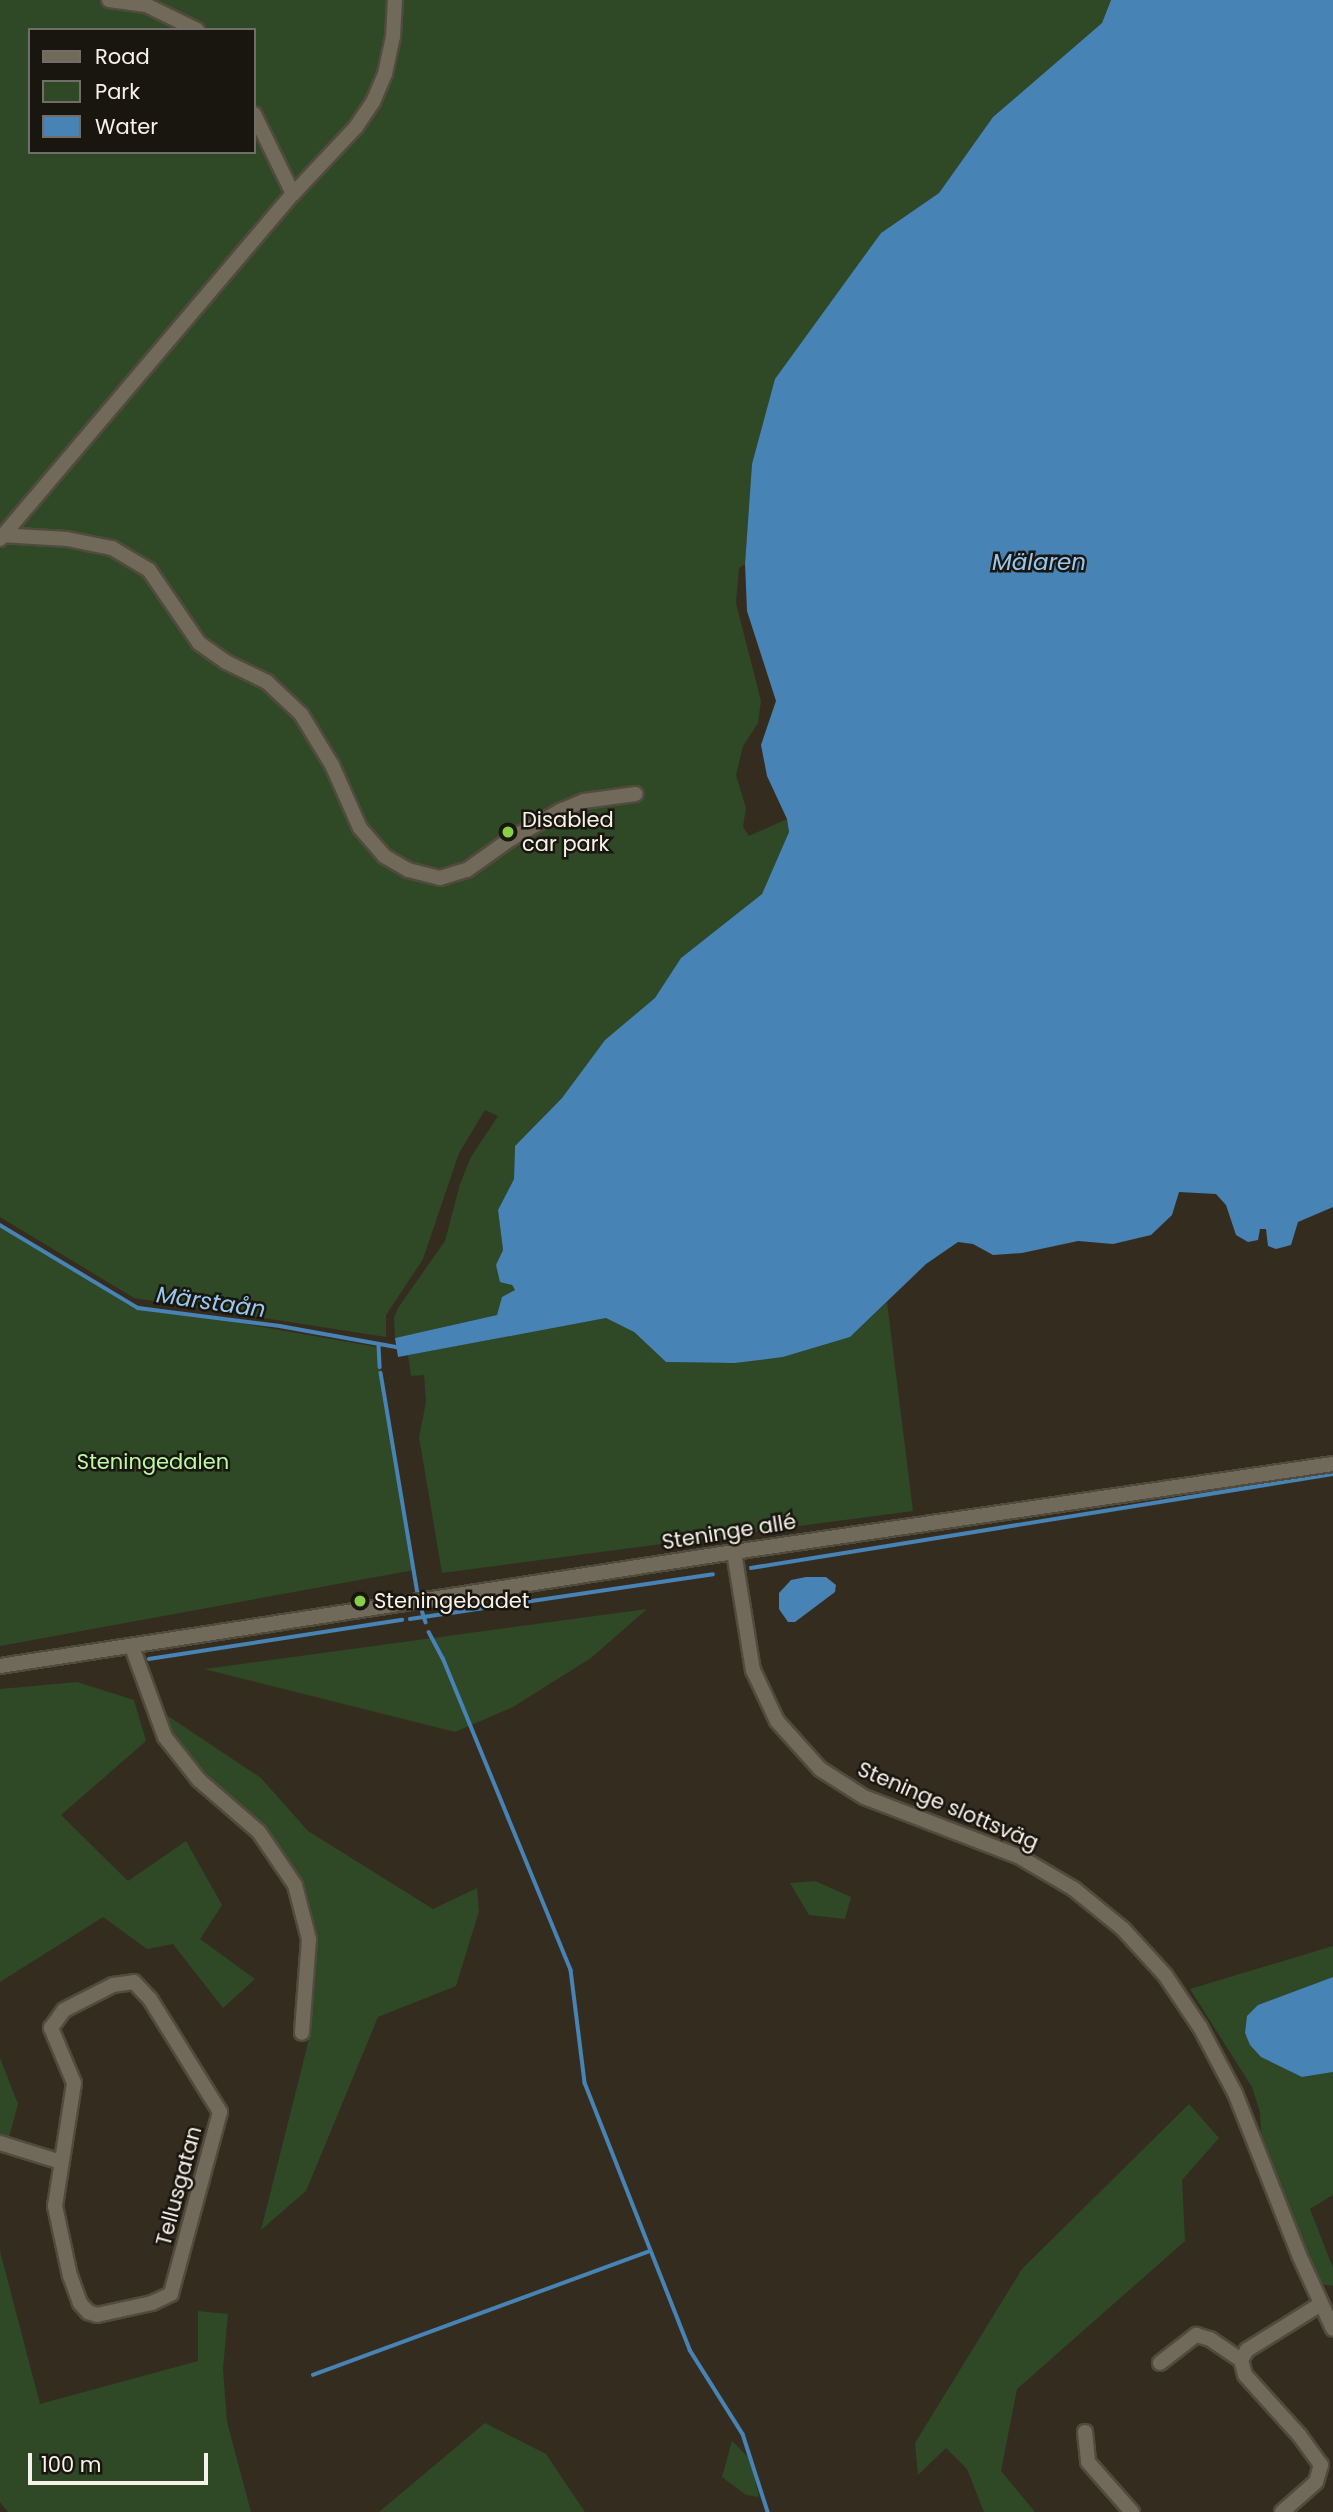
<!DOCTYPE html>
<meta charset="utf-8">
<style>
body{margin:0}
#map{position:relative;width:1333px;height:2512px;overflow:hidden;background:#342d1f;font-family:Poppins,sans-serif}
div>[style]{position:absolute}
.green>*{inset:0;background:#2f4825}
.water>*{inset:0;background:#4783b5}
.stream>*{height:3.5px;margin:-1.75px;padding:0 1.75px;transform-origin:1.75px;border-radius:1.75px;background:#4783b5}
.roads{filter:drop-shadow(2px 0 #514b3e) drop-shadow(-2px 0 #514b3e) drop-shadow(0 2px #514b3e) drop-shadow(0 -2px #514b3e)}
.minor>*{height:14px;margin:-7px;padding:0 7px;transform-origin:7px;border-radius:7px;background:#716959}
.dots>*{width:19px;height:19px;translate:-50% -50%;box-sizing:border-box;border:4px solid #19160f;border-radius:50%}
span{translate:-50% -50%;white-space:nowrap;text-align:center;line-height:1.15;-webkit-text-stroke:5px #19160f;paint-order:stroke}
.poi-label{font-size:21px;color:#f7f3ea}
.left{translate:0 -50%;text-align:left}
.park-label{font-size:21px;color:#bbf9a3}
.street-label{font-size:21px;color:#f7f3ea}
.water-label{font-size:23px;color:#98c8f1;font-style:italic}
.legend{position:absolute;left:28px;top:28px;width:228px;height:126px;box-sizing:border-box;background:#19160f;border:2px solid #726e67;margin:0;padding:9px 12px;list-style:none;font-size:21px;color:#f7f3ea}
.legend li{display:flex;align-items:center;gap:14px;height:35px}
.legend b{width:35px;border:2px solid #726e67}
.scale{position:absolute;left:28px;top:2453px;width:180px;height:32px;box-sizing:border-box;border:4px solid #f7f3ea;border-top:0;padding-left:9px;font-size:21px;line-height:24px;white-space:nowrap;color:#f7f3ea;-webkit-text-stroke:5px #19160f;paint-order:stroke}
</style>
<div id="map">
<div class="green">
<i style="clip-path:polygon(evenodd,0 0,1111px 0,1102px 23px,993px 117px,939px 193px,881px 233px,752px 464px,745px 564px,739px 568px,736px 603px,761px 701px,758px 723px,743px 746px,736px 775px,746px 808px,743px 827px,749px 836px,787px 819px,789px 832px,762px 894px,681px 958px,656px 998px,605px 1040px,562px 1098px,515px 1146px,514px 1179px,498px 1210px,503px 1250px,496px 1266px,515px 1290px,497px 1315px,395px 1338px,394px 1318px,398px 1308px,445px 1241px,460px 1184px,471px 1157px,498px 1116px,485px 1110px,459px 1153px,423px 1259px,386px 1315px,386px 1337px,134px 1298px,0 1217px,0 0,30px 30px,254px 30px,254px 152px,30px 152px,30px 30px)"></i>
<i style="clip-path:polygon(0 1226px,131px 1304px,377px 1347px,414px 1570px,0 1646px)"></i>
<i style="clip-path:polygon(887px 1302px,913px 1511px,442px 1573px,419px 1437px,426px 1402px,424px 1375px,411px 1376px,408px 1355px,606px 1318px,632px 1331px,666px 1362px,735px 1363px,783px 1357px,850px 1337px)"></i>
<i style="clip-path:polygon(647px 1609px,591px 1658px,513px 1707px,455px 1732px,204px 1669px)"></i>
<i style="clip-path:polygon(77px 1682px,134px 1700px,146px 1741px,61px 1815px,128px 1881px,186px 1841px,222px 1905px,200px 1939px,255px 1979px,223px 2008px,173px 1944px,147px 1949px,103px 1917px,0 1982px,0 1689px)"></i>
<i style="clip-path:polygon(165px 1714px,261px 1778px,308px 1831px,433px 1909px,477px 1888px,479px 1911px,456px 1986px,378px 2017px,306px 2191px,261px 2230px,311px 2031px,316px 1936px,302px 1882px,265px 1827px,204px 1776px,170px 1733px)"></i>
<i style="clip-path:polygon(815px 1881px,851px 1897px,845px 1919px,809px 1915px,790px 1883px)"></i>
<i style="clip-path:polygon(1333px 1946px,1333px 1977px,1258px 2005px,1302px 2077px,1333px 2072px,1333px 2195px,1310px 2209px,1333px 2268px,1333px 2286px,1319px 2284px,1261px 2133px,1260px 2112px,1252px 2087px,1190px 1989px)"></i>
<i style="clip-path:polygon(0 2058px,18px 2104px,8px 2141px,0 2138px)"></i>
<i style="clip-path:polygon(1189px 2104px,1219px 2138px,1182px 2180px,1185px 2241px,1017px 2389px,1001px 2471px,1035px 2512px,984px 2512px,967px 2469px,946px 2448px,918px 2475px,915px 2443px,1022px 2269px)"></i>
<i style="clip-path:polygon(0 2251px,40px 2404px,198px 2361px,198px 2311px,228px 2314px,223px 2369px,227px 2422px,251px 2512px,8px 2512px,0 2502px)"></i>
<i style="clip-path:polygon(485px 2423px,546px 2454px,585px 2512px,379px 2512px)"></i>
<i style="clip-path:polygon(732px 2441px,750px 2459px,759px 2497px,746px 2495px,722px 2477px)"></i>
</div>
<div class="water">
<i style="clip-path:polygon(1111px 0,1333px 0,1333px 1207px,1298px 1222px,1291px 1245px,1276px 1249px,1268px 1246px,1266px 1229px,1260px 1229px,1258px 1240px,1248px 1242px,1236px 1235px,1226px 1205px,1216px 1194px,1179px 1192px,1172px 1215px,1151px 1235px,1113px 1244px,1078px 1241px,1022px 1253px,993px 1255px,973px 1244px,958px 1242px,926px 1264px,850px 1337px,783px 1357px,735px 1363px,666px 1362px,634px 1332px,606px 1318px,398px 1357px,395px 1338px,497px 1315px,502px 1297px,515px 1290px,512px 1285px,500px 1282px,496px 1265px,503px 1250px,498px 1210px,514px 1179px,515px 1146px,562px 1098px,605px 1040px,655px 998px,681px 958px,762px 894px,789px 832px,787px 819px,767px 776px,761px 745px,776px 701px,747px 611px,745px 564px,752px 464px,775px 379px,881px 233px,939px 193px,993px 117px,1102px 23px)"></i>
<i style="clip-path:polygon(806px 1577px,826px 1577px,836px 1585px,835px 1592px,795px 1622px,788px 1622px,779px 1609px,779px 1593px,791px 1580px)"></i>
<i style="clip-path:polygon(1333px 1977px,1333px 2072px,1302px 2077px,1261px 2057px,1250px 2045px,1245px 2033px,1247px 2016px,1258px 2005px)"></i>
</div>
<div class="stream">
<i style="left:0;top:1225px;width:161px;rotate:31deg"></i>
<i style="left:138px;top:1308px;width:143px;rotate:7.2deg"></i>
<i style="left:280px;top:1326px;width:119px;rotate:10.2deg"></i>
<i style="left:379px;top:1346px;width:21px;rotate:87deg"></i>
<i style="left:381px;top:1373px;width:225px;rotate:80.5deg"></i>
<i style="left:751px;top:1568px;width:590px;rotate:-9.17deg"></i>
<i style="left:421px;top:1607px;width:16px;rotate:72deg"></i>
<i style="left:410px;top:1619px;width:306px;rotate:-8.4deg"></i>
<i style="left:429px;top:1632px;width:30px;rotate:62deg"></i>
<i style="left:443px;top:1658px;width:337px;rotate:67.7deg"></i>
<i style="left:571px;top:1970px;width:114px;rotate:82.9deg"></i>
<i style="left:585px;top:2083px;width:287px;rotate:68.5deg"></i>
<i style="left:690px;top:2350px;width:99px;rotate:57.8deg"></i>
<i style="left:743px;top:2434px;width:82px;rotate:72.2deg"></i>
<i style="left:149px;top:1659px;width:256px;rotate:-8.8deg"></i>
<i style="left:313px;top:2375px;width:359px;rotate:-20.2deg"></i>
</div>
<div class="roads">
<div class="minor">
<i style="left:109px;top:0;width:37px;rotate:8deg"></i>
<i style="left:146px;top:5px;width:57px;rotate:26.1deg"></i>
<i style="left:254px;top:114px;width:89px;rotate:64deg"></i>
<i style="left:0;top:535px;width:67px;rotate:3.4deg"></i>
<i style="left:67px;top:539px;width:46px;rotate:11.3deg"></i>
<i style="left:112px;top:548px;width:43px;rotate:30.7deg"></i>
<i style="left:149px;top:570px;width:88px;rotate:55.6deg"></i>
<i style="left:199px;top:643px;width:33px;rotate:35deg"></i>
<i style="left:226px;top:662px;width:46px;rotate:26deg"></i>
<i style="left:267px;top:682px;width:47px;rotate:43.3deg"></i>
<i style="left:301px;top:714px;width:60px;rotate:58.7deg"></i>
<i style="left:332px;top:765px;width:69px;rotate:66deg"></i>
<i style="left:360px;top:828px;width:37px;rotate:49deg"></i>
<i style="left:384px;top:856px;width:28px;rotate:30deg"></i>
<i style="left:408px;top:870px;width:33px;rotate:14deg"></i>
<i style="left:440px;top:878px;width:28px;rotate:-17deg"></i>
<i style="left:467px;top:870px;width:52px;rotate:-35.5deg"></i>
<i style="left:509px;top:840px;width:59px;rotate:-29.6deg"></i>
<i style="left:560px;top:811px;width:26px;rotate:-23deg"></i>
<i style="left:584px;top:801px;width:52px;rotate:-7.7deg"></i>
<i style="left:0;top:539px;width:453px;rotate:-49.7deg"></i>
<i style="left:293px;top:194px;width:92px;rotate:-46.8deg"></i>
<i style="left:356px;top:127px;width:30px;rotate:-56deg"></i>
<i style="left:373px;top:102px;width:30px;rotate:-67deg"></i>
<i style="left:385px;top:74px;width:38px;rotate:-78deg"></i>
<i style="left:393px;top:37px;width:37px;rotate:-87deg"></i>
<i style="left:734px;top:1552px;width:120px;rotate:80.9deg"></i>
<i style="left:753px;top:1670px;width:56px;rotate:64.8deg"></i>
<i style="left:777px;top:1721px;width:64px;rotate:48.1deg"></i>
<i style="left:820px;top:1769px;width:52px;rotate:32.5deg"></i>
<i style="left:864px;top:1797px;width:165px;rotate:21deg"></i>
<i style="left:1018px;top:1856px;width:65px;rotate:30.5deg"></i>
<i style="left:1074px;top:1889px;width:63px;rotate:39.2deg"></i>
<i style="left:1123px;top:1929px;width:62px;rotate:47.6deg"></i>
<i style="left:1165px;top:1975px;width:63px;rotate:56.1deg"></i>
<i style="left:1200px;top:2027px;width:75px;rotate:62.1deg"></i>
<i style="left:1235px;top:2093px;width:174px;rotate:68.4deg"></i>
<i style="left:1299px;top:2255px;width:81px;rotate:65.3deg"></i>
<i style="left:132px;top:1647px;width:96px;rotate:69.9deg"></i>
<i style="left:165px;top:1737px;width:55px;rotate:51.7deg"></i>
<i style="left:199px;top:1780px;width:79px;rotate:40.9deg"></i>
<i style="left:259px;top:1832px;width:64px;rotate:55.8deg"></i>
<i style="left:295px;top:1885px;width:56px;rotate:75.5deg"></i>
<i style="left:309px;top:1939px;width:94px;rotate:94.3deg"></i>
<i style="left:0;top:1666px;width:743px;rotate:-8.83deg"></i>
<i style="left:734px;top:1552px;width:605px;rotate:-8.36deg"></i>
<i style="left:134px;top:1982px;width:23px;rotate:47deg"></i>
<i style="left:150px;top:1999px;width:133px;rotate:58.2deg"></i>
<i style="left:220px;top:2112px;width:188px;rotate:105.1deg"></i>
<i style="left:171px;top:2294px;width:21px;rotate:155deg"></i>
<i style="left:152px;top:2303px;width:56px;rotate:167.7deg"></i>
<i style="left:97px;top:2315px;width:9px;rotate:-162deg"></i>
<i style="left:88px;top:2312px;width:12px;rotate:-132deg"></i>
<i style="left:80px;top:2303px;width:29px;rotate:-110deg"></i>
<i style="left:70px;top:2276px;width:72px;rotate:-102.1deg"></i>
<i style="left:55px;top:2206px;width:124px;rotate:-81.2deg"></i>
<i style="left:74px;top:2083px;width:60px;rotate:-112.7deg"></i>
<i style="left:51px;top:2028px;width:22px;rotate:-54deg"></i>
<i style="left:64px;top:2010px;width:55px;rotate:-27deg"></i>
<i style="left:113px;top:1985px;width:21px;rotate:-8deg"></i>
<i style="left:0;top:2143px;width:64px;rotate:17.3deg"></i>
<i style="left:1160px;top:2363px;width:46px;rotate:-37.9deg"></i>
<i style="left:1196px;top:2335px;width:15px;rotate:16deg"></i>
<i style="left:1210px;top:2339px;width:37px;rotate:34deg"></i>
<i style="left:1085px;top:2432px;width:30px;rotate:84deg"></i>
<i style="left:1088px;top:2462px;width:67px;rotate:48.7deg"></i>
<i style="left:1282px;top:2512px;width:45px;rotate:-41.4deg"></i>
<i style="left:1316px;top:2482px;width:18px;rotate:-74deg"></i>
<i style="left:1321px;top:2465px;width:36px;rotate:-126deg"></i>
<i style="left:1300px;top:2436px;width:82px;rotate:-132deg"></i>
<i style="left:1245px;top:2375px;width:16px;rotate:-105deg"></i>
<i style="left:1241px;top:2360px;width:12px;rotate:-59deg"></i>
<i style="left:1247px;top:2350px;width:87px;rotate:-31.9deg"></i>
</div>
</div>
<div class="dots">
<i style="left:508px;top:832px;background:#89ce48"></i>
<i style="left:360px;top:1601px;background:#89ce48"></i>
</div>
<div class="poi-label">
<span class="left" style="left:522px;top:832px">Disabled<br>car park</span>
<span class="left" style="left:374px;top:1601px">Steningebadet</span>
</div>
<div class="park-label">
<span style="left:153px;top:1462px">Steningedalen</span>
</div>
<div class="street-label">
<span style="left:729px;top:1532px;rotate:-9deg">Steninge allé</span>
<span style="left:948px;top:1806px;rotate:23deg">Steninge slottsväg</span>
<span style="left:179px;top:2186px;rotate:-75deg">Tellusgatan</span>
</div>
<div class="water-label">
<span style="left:1039px;top:562px">Mälaren</span>
<span style="left:211px;top:1302px;rotate:8deg">Märstaån</span>
</div>
<ul class="legend">
<li><b style="height:9px;background:#716959"></b>Road</li>
<li><b style="height:19px;background:#2f4825"></b>Park</li>
<li><b style="height:19px;background:#4783b5"></b>Water</li>
</ul>
<div class="scale">100 m</div>
</div>
